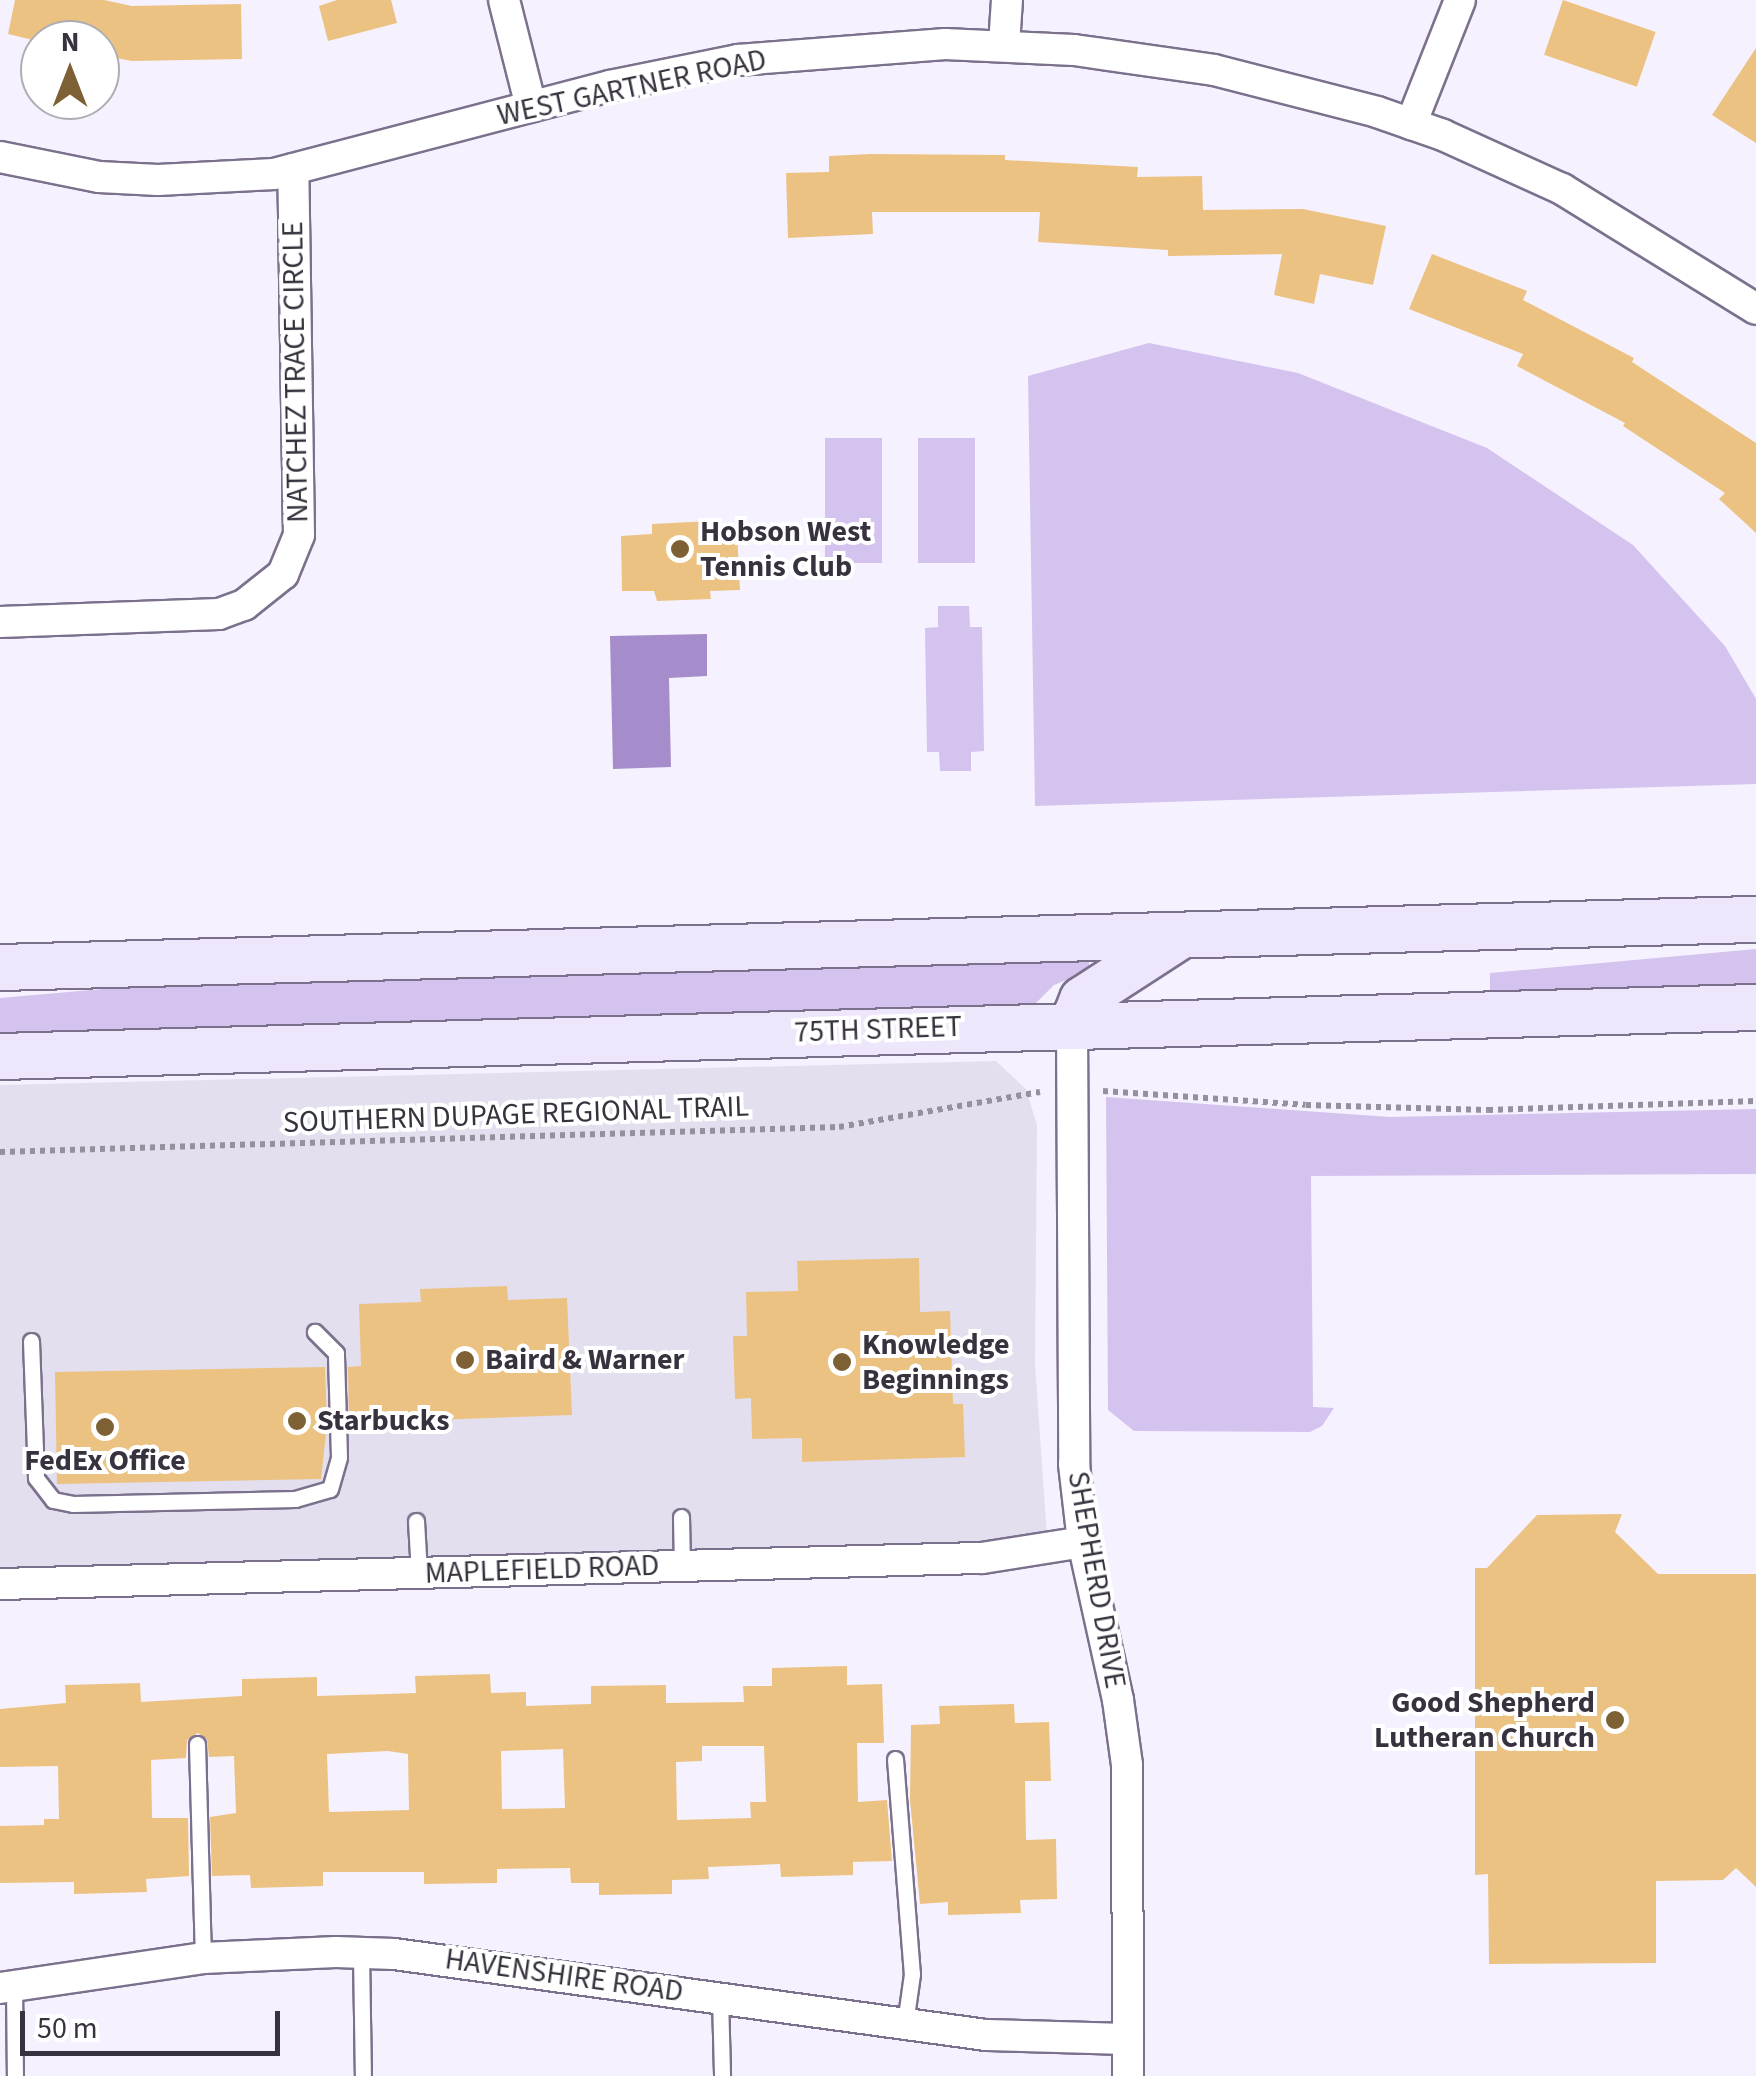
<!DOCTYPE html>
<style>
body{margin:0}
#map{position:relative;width:1756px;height:2076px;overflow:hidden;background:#f6f1fe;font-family:"Source Sans 3",sans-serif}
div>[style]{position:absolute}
.built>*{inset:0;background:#e4dfee}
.green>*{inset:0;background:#d4c3ef;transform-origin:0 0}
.water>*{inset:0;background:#a58cca}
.building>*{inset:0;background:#ebc282;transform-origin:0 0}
.path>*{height:6px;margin-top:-3px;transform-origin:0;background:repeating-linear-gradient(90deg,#95909c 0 5px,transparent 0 10px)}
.roads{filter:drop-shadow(2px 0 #7c718d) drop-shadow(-2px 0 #7c718d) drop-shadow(0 2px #7c718d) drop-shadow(0 -2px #7c718d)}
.lane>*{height:15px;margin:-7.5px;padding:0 7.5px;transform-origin:7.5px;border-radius:7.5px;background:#fff}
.street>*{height:30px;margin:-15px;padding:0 15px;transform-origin:15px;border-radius:15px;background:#fff}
.secondary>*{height:45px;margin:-22.5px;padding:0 22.5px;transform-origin:22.5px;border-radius:22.5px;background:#eee6fb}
.dots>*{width:28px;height:28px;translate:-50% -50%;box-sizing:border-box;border:5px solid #fff;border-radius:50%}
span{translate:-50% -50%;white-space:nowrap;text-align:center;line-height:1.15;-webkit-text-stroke:8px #fff;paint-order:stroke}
.street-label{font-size:30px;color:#37323e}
.poi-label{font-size:30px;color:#37323e;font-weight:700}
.left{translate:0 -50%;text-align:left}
.right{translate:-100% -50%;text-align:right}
.north{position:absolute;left:20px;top:20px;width:100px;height:100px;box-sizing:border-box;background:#fff;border:2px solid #afadb2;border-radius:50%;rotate:0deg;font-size:28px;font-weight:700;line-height:40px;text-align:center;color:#37323e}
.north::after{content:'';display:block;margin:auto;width:35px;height:45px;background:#7d6033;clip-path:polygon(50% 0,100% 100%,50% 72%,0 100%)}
.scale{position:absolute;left:20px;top:2011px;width:260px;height:45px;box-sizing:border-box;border:5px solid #37323e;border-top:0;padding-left:12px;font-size:30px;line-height:35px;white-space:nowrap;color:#37323e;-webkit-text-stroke:8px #fff;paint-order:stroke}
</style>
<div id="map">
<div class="built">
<i style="clip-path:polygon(996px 1061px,1026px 1089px,1037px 1125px,1035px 1364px,1048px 1551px,0 1580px,0 1085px)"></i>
</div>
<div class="green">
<i style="clip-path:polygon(1149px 343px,1298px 373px,1487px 448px,1633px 545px,1725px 646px,1756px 699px,1756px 784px,1035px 806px,1028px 376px)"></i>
<i style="left:825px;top:438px;width:57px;height:125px"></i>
<i style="left:918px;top:438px;width:57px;height:125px"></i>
<i style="clip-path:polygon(938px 606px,969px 606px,970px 627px,982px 627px,984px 751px,971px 752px,971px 771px,940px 771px,939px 752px,927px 752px,925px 628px,938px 627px)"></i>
<i style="clip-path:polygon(1756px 949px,1756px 985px,1490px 993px,1490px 973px)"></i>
<i style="clip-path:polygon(1089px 957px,1089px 971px,1054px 985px,1035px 1004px,0 1035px,0 998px,171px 983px)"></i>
<i style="clip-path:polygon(1106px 1097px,1390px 1117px,1756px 1109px,1756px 1174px,1311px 1176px,1313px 1407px,1334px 1408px,1322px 1426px,1310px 1432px,1134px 1431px,1108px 1410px)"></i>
</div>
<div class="water">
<i style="clip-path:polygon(707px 634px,707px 676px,669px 678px,671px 767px,613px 769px,610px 636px)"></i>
</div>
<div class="building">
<i style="clip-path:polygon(15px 0,104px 0,132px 6px,241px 4px,242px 59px,132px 61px,100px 55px,100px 40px,33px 40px,8px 34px)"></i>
<i style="clip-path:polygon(337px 0,391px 0,397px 23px,328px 41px,319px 6px)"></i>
<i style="left:1563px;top:0;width:98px;height:58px;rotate:19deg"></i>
<i style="clip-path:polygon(1756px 48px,1756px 143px,1712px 115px)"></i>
<i style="clip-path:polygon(871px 154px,1005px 155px,1005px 160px,1138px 167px,1137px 177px,1202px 176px,1203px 210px,1303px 209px,1386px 226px,1373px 285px,1320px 274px,1314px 304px,1274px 295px,1282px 254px,1168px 256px,1168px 250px,1038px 242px,1040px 212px,872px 212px,873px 234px,788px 238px,786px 173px,829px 172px,829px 156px)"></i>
<i style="clip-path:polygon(1432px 254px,1527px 291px,1523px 300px,1634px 358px,1632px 362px,1756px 443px,1756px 533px,1719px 499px,1725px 493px,1623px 426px,1625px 423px,1517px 366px,1523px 354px,1409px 309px)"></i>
<i style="clip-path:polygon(710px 521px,711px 533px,737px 532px,740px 590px,710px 591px,711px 599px,657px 601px,654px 591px,622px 591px,621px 536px,652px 534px,652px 524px)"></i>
<i style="clip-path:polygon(919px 1258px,920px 1312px,950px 1311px,953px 1404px,963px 1404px,965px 1457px,802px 1462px,802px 1438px,752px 1439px,751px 1398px,735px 1399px,733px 1336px,747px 1336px,746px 1292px,798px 1291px,797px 1261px)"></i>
<i style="clip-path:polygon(507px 1286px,508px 1300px,567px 1298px,572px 1415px,349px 1423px,348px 1367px,361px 1366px,359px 1304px,421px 1302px,420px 1289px)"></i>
<i style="clip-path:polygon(325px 1367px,327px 1424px,321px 1479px,57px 1484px,55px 1372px)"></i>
<i style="clip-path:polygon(1622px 1514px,1615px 1532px,1658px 1574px,1756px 1574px,1756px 1887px,1736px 1868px,1723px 1880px,1656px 1881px,1656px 1963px,1489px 1964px,1488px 1874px,1475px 1875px,1475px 1568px,1487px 1568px,1537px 1515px)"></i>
<i style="clip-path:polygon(evenodd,847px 1666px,847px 1685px,882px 1684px,884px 1743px,857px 1743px,858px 1802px,887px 1800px,892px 1861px,853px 1862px,853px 1875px,781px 1877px,780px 1864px,708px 1867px,709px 1879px,672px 1880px,672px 1894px,599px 1895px,599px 1883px,571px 1883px,570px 1868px,497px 1869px,497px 1883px,424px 1884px,424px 1872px,323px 1872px,323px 1886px,251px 1888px,250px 1875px,212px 1876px,210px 1817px,236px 1813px,234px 1756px,209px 1757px,207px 1739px,198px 1733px,187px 1740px,186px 1758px,151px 1760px,152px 1818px,188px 1818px,189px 1876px,146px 1879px,147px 1892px,74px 1894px,74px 1882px,0 1883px,0 1826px,44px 1825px,44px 1819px,59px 1819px,58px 1766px,0 1767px,0 1709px,66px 1703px,65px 1685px,140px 1683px,141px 1702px,242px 1696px,242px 1679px,317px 1677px,317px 1696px,387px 1694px,416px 1693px,415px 1676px,490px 1674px,491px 1693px,526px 1692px,526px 1706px,591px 1704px,591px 1686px,666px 1685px,666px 1703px,744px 1702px,743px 1686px,772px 1686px,772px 1668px,847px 1666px,702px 1746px,764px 1746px,766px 1802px,750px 1802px,751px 1818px,677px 1820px,676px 1762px,702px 1761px,702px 1746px,847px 1666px,563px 1749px,565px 1808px,502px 1809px,501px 1751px,563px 1749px,847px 1666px,388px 1751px,408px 1754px,409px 1810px,329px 1812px,327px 1754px,388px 1751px)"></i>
<i style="clip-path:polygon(1014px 1704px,1015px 1723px,1049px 1722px,1051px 1781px,1025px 1781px,1026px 1840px,1056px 1839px,1057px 1899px,1020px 1900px,1021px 1913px,948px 1915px,948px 1902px,920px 1904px,910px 1800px,911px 1725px,940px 1724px,939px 1706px)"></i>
</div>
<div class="path">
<i style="left:1103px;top:1091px;width:203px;rotate:3.9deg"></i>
<i style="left:1306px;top:1105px;width:182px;rotate:1.6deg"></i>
<i style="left:1488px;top:1110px;width:268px;rotate:-1.9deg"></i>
<i style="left:0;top:1152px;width:839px;rotate:-1.71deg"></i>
<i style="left:839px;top:1127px;width:204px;rotate:-9.9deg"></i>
</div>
<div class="roads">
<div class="lane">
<i style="left:31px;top:1341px;width:137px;rotate:87.9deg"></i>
<i style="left:36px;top:1478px;width:28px;rotate:52deg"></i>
<i style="left:53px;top:1500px;width:20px;rotate:11deg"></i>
<i style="left:73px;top:1504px;width:222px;rotate:-1.3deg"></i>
<i style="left:295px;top:1499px;width:36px;rotate:-16deg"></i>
<i style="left:330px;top:1489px;width:33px;rotate:-74deg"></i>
<i style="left:339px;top:1457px;width:104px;rotate:-91.7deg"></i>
<i style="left:336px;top:1353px;width:30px;rotate:-135deg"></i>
<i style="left:681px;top:1517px;width:49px;rotate:88.8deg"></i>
<i style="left:416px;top:1521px;width:52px;rotate:86.7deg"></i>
<i style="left:197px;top:1744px;width:214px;rotate:88.4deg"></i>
<i style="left:895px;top:1759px;width:216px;rotate:85.5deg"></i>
<i style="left:912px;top:1974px;width:50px;rotate:98deg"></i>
<i style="left:361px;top:1953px;width:123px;rotate:89.1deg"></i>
<i style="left:14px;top:1986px;width:90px;rotate:89.4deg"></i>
<i style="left:720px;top:1997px;width:79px;rotate:88.5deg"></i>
</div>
<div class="street">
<i style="left:504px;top:0;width:110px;rotate:75.8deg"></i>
<i style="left:1004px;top:45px;width:45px;rotate:-86.2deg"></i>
<i style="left:1411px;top:124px;width:133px;rotate:-68.4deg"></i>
<i style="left:0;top:157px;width:101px;rotate:11.4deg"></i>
<i style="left:99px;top:177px;width:59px;rotate:2.9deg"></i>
<i style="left:158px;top:180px;width:116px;rotate:-3deg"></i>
<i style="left:274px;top:174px;width:347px;rotate:-14.7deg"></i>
<i style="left:610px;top:86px;width:131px;rotate:-11.5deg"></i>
<i style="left:738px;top:60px;width:208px;rotate:-4.4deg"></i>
<i style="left:945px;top:44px;width:129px;rotate:2.7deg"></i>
<i style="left:1074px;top:50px;width:141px;rotate:8.1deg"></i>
<i style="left:1214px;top:70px;width:168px;rotate:14.4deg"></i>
<i style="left:1377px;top:112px;width:70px;rotate:19.2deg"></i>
<i style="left:1443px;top:135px;width:131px;rotate:24.4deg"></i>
<i style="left:1562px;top:189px;width:228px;rotate:31.7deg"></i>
<i style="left:0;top:622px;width:219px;rotate:-2.1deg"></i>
<i style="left:219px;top:614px;width:27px;rotate:-20deg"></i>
<i style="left:244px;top:605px;width:50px;rotate:-38.5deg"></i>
<i style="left:283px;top:574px;width:42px;rotate:-67.7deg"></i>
<i style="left:299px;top:535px;width:366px;rotate:-90.9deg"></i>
<i style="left:1072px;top:1024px;width:440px;rotate:89.7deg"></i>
<i style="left:1074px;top:1464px;width:79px;rotate:83.4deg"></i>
<i style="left:1083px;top:1542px;width:162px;rotate:77.5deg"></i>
<i style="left:1118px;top:1700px;width:66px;rotate:82.1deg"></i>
<i style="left:1127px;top:1765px;width:311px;rotate:89.8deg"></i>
<i style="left:0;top:1584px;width:982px;rotate:-1.52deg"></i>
<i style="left:982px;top:1558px;width:102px;rotate:-9deg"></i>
<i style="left:0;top:1988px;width:205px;rotate:-8.4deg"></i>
<i style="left:203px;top:1958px;width:133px;rotate:-2.6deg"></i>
<i style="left:336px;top:1952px;width:58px;rotate:2deg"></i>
<i style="left:394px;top:1954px;width:598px;rotate:7.79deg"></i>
<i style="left:986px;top:2035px;width:142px;rotate:1.6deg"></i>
</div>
<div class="secondary">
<i style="left:0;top:967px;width:1757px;rotate:-1.57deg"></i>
<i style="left:1072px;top:1024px;width:27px;rotate:-68deg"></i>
<i style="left:1082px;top:999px;width:116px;rotate:-33deg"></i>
<i style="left:0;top:1056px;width:1757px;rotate:-1.6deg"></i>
</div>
</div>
<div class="dots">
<i style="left:680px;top:549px;background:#7d6033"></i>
<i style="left:465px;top:1360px;background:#7d6033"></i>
<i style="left:842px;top:1362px;background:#7d6033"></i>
<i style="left:297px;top:1421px;background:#7d6033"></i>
<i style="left:105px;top:1427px;background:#7d6033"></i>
<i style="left:1615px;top:1720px;background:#7d6033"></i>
</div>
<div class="street-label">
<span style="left:632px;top:88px;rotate:-12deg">WEST GARTNER ROAD</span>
<span style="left:296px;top:372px;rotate:-91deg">NATCHEZ TRACE CIRCLE</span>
<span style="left:878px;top:1030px;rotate:-2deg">75TH STREET</span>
<span style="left:516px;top:1115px;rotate:-2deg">SOUTHERN DUPAGE REGIONAL TRAIL</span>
<span style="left:542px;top:1570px;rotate:-2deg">MAPLEFIELD ROAD</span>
<span style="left:1096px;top:1580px;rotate:80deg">SHEPHERD DRIVE</span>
<span style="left:564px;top:1976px;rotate:8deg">HAVENSHIRE ROAD</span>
</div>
<div class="poi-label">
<span class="left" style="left:700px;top:549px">Hobson West<br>Tennis Club</span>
<span class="left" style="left:862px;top:1362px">Knowledge<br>Beginnings</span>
<span class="left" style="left:485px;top:1360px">Baird &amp; Warner</span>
<span class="left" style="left:317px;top:1421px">Starbucks</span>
<span style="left:105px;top:1461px">FedEx Office</span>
<span class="right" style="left:1595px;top:1720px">Good Shepherd<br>Lutheran Church</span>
</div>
<div class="north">N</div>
<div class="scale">50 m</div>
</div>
